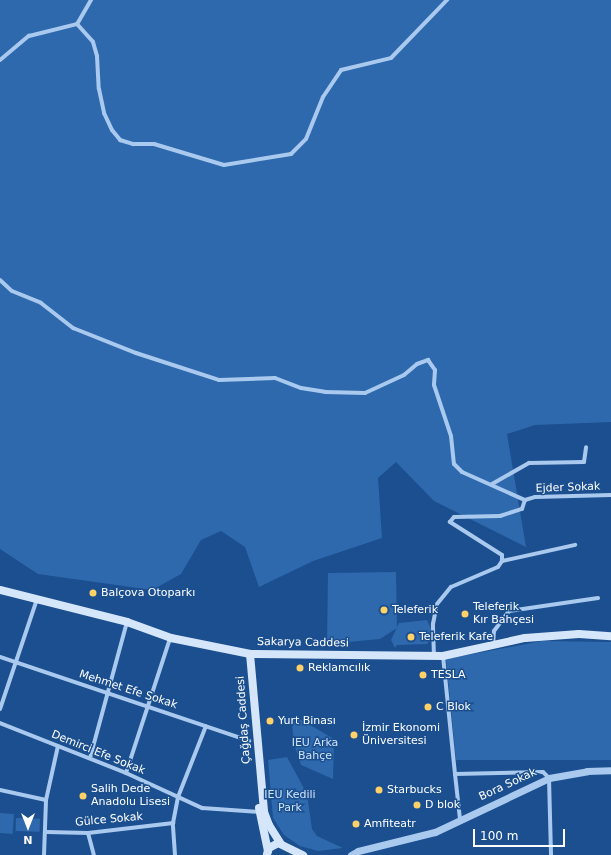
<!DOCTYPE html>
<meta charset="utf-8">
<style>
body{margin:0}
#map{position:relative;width:611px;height:855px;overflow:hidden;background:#1b4f8f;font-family:"DejaVu Sans",sans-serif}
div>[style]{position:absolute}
.green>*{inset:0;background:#2e69ad;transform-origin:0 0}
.minor>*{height:4px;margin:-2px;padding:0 2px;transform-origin:2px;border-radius:2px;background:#a9c9ee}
.tertiary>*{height:7px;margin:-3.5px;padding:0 3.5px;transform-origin:3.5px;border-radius:3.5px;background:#a9c9ee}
.secondary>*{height:8px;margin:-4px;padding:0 4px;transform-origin:4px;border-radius:4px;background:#d6e6fa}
.dots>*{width:11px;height:11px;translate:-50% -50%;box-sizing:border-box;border:2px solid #1b4f8f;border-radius:50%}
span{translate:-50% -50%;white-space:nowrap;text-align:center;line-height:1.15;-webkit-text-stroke:3px #1b4f8f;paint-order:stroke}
.street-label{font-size:11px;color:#fff}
.poi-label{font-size:11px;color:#fff}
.left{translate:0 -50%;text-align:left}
.park-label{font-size:11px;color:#cfe3fa}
.north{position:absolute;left:8px;top:807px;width:40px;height:40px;-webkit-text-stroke:3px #1b4f8f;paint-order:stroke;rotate:180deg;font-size:11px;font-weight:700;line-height:16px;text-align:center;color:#fff}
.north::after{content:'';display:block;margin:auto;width:14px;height:18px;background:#fff;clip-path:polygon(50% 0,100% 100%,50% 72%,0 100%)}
.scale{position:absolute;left:473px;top:829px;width:92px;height:18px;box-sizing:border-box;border:2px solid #fff;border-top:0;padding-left:5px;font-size:12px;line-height:14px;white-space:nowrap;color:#fff;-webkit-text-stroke:3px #1b4f8f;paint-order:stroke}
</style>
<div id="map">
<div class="green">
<i style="clip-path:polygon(0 0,611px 0,611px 422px,535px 425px,507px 434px,526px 547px,434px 501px,396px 462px,378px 478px,382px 538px,313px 561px,259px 587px,245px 547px,221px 531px,201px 540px,181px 574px,152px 590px,38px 574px,0 549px)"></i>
<i style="clip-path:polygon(396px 572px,397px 628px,380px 639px,327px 644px,328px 573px)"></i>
<i style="clip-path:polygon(427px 620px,432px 631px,430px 640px,427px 644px,397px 645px,395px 648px,391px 640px,399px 623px)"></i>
<i style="clip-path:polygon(542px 641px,611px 642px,611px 760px,456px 760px,446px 659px)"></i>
<i style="clip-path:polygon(298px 718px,334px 739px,333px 779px,301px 765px,294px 744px,292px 723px)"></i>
<i style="clip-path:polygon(287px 757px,307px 794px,312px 829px,317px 836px,343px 848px,318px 851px,300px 846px,284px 835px,273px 818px,268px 760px)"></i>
<i style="left:0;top:813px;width:14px;height:20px;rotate:4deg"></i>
<i style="left:16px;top:818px;width:24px;height:13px;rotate:2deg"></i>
</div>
<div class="minor">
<i style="left:91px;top:0;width:28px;rotate:120deg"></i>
<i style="left:77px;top:24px;width:24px;rotate:48deg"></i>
<i style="left:93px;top:42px;width:15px;rotate:74deg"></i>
<i style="left:97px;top:56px;width:33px;rotate:87deg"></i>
<i style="left:99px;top:89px;width:25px;rotate:78deg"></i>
<i style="left:104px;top:113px;width:19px;rotate:65deg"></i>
<i style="left:112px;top:130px;width:13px;rotate:51deg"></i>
<i style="left:120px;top:140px;width:14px;rotate:17deg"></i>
<i style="left:133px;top:144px;width:21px"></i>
<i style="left:154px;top:144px;width:73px;rotate:16.7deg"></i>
<i style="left:224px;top:165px;width:68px;rotate:-9.3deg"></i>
<i style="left:291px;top:154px;width:21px;rotate:-45deg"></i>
<i style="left:306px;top:139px;width:45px;rotate:-68deg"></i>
<i style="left:323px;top:97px;width:32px;rotate:-56deg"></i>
<i style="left:341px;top:70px;width:51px;rotate:-13.5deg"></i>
<i style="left:391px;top:58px;width:81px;rotate:-46deg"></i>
<i style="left:0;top:60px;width:38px;rotate:-40deg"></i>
<i style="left:29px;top:36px;width:49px;rotate:-14deg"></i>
<i style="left:0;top:280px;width:16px;rotate:43deg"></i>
<i style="left:12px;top:291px;width:31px;rotate:22deg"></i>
<i style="left:41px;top:303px;width:41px;rotate:38deg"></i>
<i style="left:73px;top:328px;width:68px;rotate:21.6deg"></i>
<i style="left:136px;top:353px;width:87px;rotate:18deg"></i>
<i style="left:219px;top:380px;width:56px;rotate:-2deg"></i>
<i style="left:275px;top:378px;width:28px;rotate:21deg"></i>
<i style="left:301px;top:388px;width:24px;rotate:9deg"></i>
<i style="left:325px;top:392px;width:40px;rotate:1.4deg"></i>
<i style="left:365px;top:393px;width:43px;rotate:-24.8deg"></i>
<i style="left:404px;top:375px;width:17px;rotate:-40deg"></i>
<i style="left:417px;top:364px;width:12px;rotate:-20deg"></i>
<i style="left:428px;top:360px;width:12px;rotate:55deg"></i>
<i style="left:435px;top:370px;width:15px;rotate:94deg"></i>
<i style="left:434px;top:385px;width:54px;rotate:71.6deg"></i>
<i style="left:451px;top:436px;width:28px;rotate:84deg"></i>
<i style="left:454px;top:464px;width:11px;rotate:45deg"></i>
<i style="left:462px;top:472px;width:69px;rotate:24deg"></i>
<i style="left:492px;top:484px;width:43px;rotate:-29.6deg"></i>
<i style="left:529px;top:463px;width:55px;rotate:-1deg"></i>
<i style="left:584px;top:462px;width:15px;rotate:-82deg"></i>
<i style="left:502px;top:561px;width:75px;rotate:-12.4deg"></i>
<i style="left:493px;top:645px;width:14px;rotate:-86deg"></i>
<i style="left:494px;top:631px;width:25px;rotate:-53deg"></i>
<i style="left:509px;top:611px;width:90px;rotate:-8.3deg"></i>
<i style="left:434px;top:656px;width:32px;rotate:-92deg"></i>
<i style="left:433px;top:624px;width:20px;rotate:-79deg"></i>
<i style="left:437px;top:604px;width:22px;rotate:-51deg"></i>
<i style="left:451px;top:587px;width:51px;rotate:-23.1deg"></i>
<i style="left:498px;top:567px;width:7px;rotate:-56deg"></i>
<i style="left:502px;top:561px;width:6px;rotate:-90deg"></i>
<i style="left:502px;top:555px;width:62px;rotate:-147.6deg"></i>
<i style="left:450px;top:522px;width:6px;rotate:-51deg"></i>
<i style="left:454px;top:517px;width:46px;rotate:-1.2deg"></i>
<i style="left:500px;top:516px;width:23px;rotate:-18deg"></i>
<i style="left:522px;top:509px;width:9px;rotate:-72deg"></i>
<i style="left:525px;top:500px;width:10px;rotate:-17deg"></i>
<i style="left:535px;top:497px;width:76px;rotate:-1.5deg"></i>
<i style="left:443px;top:656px;width:119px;rotate:84.2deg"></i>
<i style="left:455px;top:774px;width:88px;rotate:-1.3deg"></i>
<i style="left:543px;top:772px;width:8px;rotate:45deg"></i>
<i style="left:549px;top:778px;width:77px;rotate:88.5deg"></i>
<i style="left:0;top:657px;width:263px;rotate:18.6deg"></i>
<i style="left:0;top:709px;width:116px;rotate:-71.4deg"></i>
<i style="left:0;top:723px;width:136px;rotate:21.6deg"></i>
<i style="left:126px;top:773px;width:84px;rotate:24.7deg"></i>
<i style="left:202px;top:808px;width:58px;rotate:3.9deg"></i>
<i style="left:90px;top:758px;width:141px;rotate:-74.8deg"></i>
<i style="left:126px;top:773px;width:142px;rotate:-71.9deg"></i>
<i style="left:455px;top:774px;width:45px;rotate:83.7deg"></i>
<i style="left:0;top:790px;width:47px;rotate:12.3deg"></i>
<i style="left:47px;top:832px;width:41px;rotate:1.4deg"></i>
<i style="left:88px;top:833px;width:86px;rotate:-6.7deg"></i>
<i style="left:88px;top:833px;width:23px;rotate:75deg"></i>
<i style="left:44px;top:855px;width:55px;rotate:-87.9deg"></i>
<i style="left:46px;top:800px;width:55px;rotate:-77.5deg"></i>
<i style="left:175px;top:855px;width:32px;rotate:-94deg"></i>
<i style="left:173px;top:823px;width:26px;rotate:-79deg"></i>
<i style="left:178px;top:797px;width:76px;rotate:-68.5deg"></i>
</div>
<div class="tertiary">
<i style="left:351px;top:855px;width:8px;rotate:-30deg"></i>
<i style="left:358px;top:851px;width:79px;rotate:-13.9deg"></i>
<i style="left:435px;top:832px;width:126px;rotate:-25.3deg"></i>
<i style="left:549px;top:778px;width:39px;rotate:-10deg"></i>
<i style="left:587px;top:771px;width:24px;rotate:-2deg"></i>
</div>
<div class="secondary">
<i style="left:0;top:590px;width:131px;rotate:14.1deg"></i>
<i style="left:127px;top:622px;width:47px;rotate:20deg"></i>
<i style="left:171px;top:638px;width:81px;rotate:11.4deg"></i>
<i style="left:250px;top:654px;width:193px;rotate:0.6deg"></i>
<i style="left:443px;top:656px;width:84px;rotate:-12.4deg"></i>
<i style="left:525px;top:638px;width:54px;rotate:-4.2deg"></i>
<i style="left:579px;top:634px;width:32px;rotate:4deg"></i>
<i style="left:250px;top:654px;width:159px;rotate:84.9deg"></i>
<i style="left:264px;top:812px;width:14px;rotate:69deg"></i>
<i style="left:269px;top:825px;width:22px;rotate:58deg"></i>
<i style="left:259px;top:808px;width:44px;rotate:78.2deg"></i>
<i style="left:267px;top:854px;width:6px;rotate:-72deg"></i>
<i style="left:269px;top:848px;width:10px;rotate:-29deg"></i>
<i style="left:278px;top:843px;width:28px;rotate:26deg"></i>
</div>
<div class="dots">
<i style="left:93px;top:593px;background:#ffd166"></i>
<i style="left:384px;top:610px;background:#ffd166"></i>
<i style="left:465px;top:614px;background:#ffd166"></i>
<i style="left:411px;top:637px;background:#ffd166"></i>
<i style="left:300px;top:668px;background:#ffd166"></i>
<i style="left:423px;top:675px;background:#ffd166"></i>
<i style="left:428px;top:707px;background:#ffd166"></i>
<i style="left:270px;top:721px;background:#ffd166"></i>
<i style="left:354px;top:735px;background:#ffd166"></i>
<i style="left:379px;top:790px;background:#ffd166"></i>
<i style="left:83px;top:796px;background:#ffd166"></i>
<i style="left:417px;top:805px;background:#ffd166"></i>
<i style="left:356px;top:824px;background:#ffd166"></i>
</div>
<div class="street-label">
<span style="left:568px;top:488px;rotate:-2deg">Ejder Sokak</span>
<span style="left:303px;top:643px;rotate:1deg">Sakarya Caddesi</span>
<span style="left:128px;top:690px;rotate:18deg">Mehmet Efe Sokak</span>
<span style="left:244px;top:720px;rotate:-94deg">Çağdaş Caddesi</span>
<span style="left:98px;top:753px;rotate:22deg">Demirci Efe Sokak</span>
<span style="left:508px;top:785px;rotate:-25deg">Bora Sokak</span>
<span style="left:109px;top:820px;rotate:-5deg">Gülce Sokak</span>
</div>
<div class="poi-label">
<span class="left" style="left:101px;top:593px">Balçova Otoparkı</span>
<span class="left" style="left:473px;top:614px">Teleferik<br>Kır Bahçesi</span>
<span class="left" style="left:392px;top:610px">Teleferik</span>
<span class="left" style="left:419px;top:637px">Teleferik Kafe</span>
<span class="left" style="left:308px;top:668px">Reklamcılık</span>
<span class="left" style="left:431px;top:675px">TESLA</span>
<span class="left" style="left:436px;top:707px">C Blok</span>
<span class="left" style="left:278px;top:721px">Yurt Binası</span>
<span class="left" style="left:362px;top:735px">İzmir Ekonomi<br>Üniversitesi</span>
<span class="left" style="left:91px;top:796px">Salih Dede<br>Anadolu Lisesi</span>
<span class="left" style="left:387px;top:790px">Starbucks</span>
<span class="left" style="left:425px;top:805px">D blok</span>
<span class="left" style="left:364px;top:824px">Amfiteatr</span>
</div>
<div class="park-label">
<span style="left:315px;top:750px">IEU Arka<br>Bahçe</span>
<span style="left:290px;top:802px">IEU Kedili<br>Park</span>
</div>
<div class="north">N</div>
<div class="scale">100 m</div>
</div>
